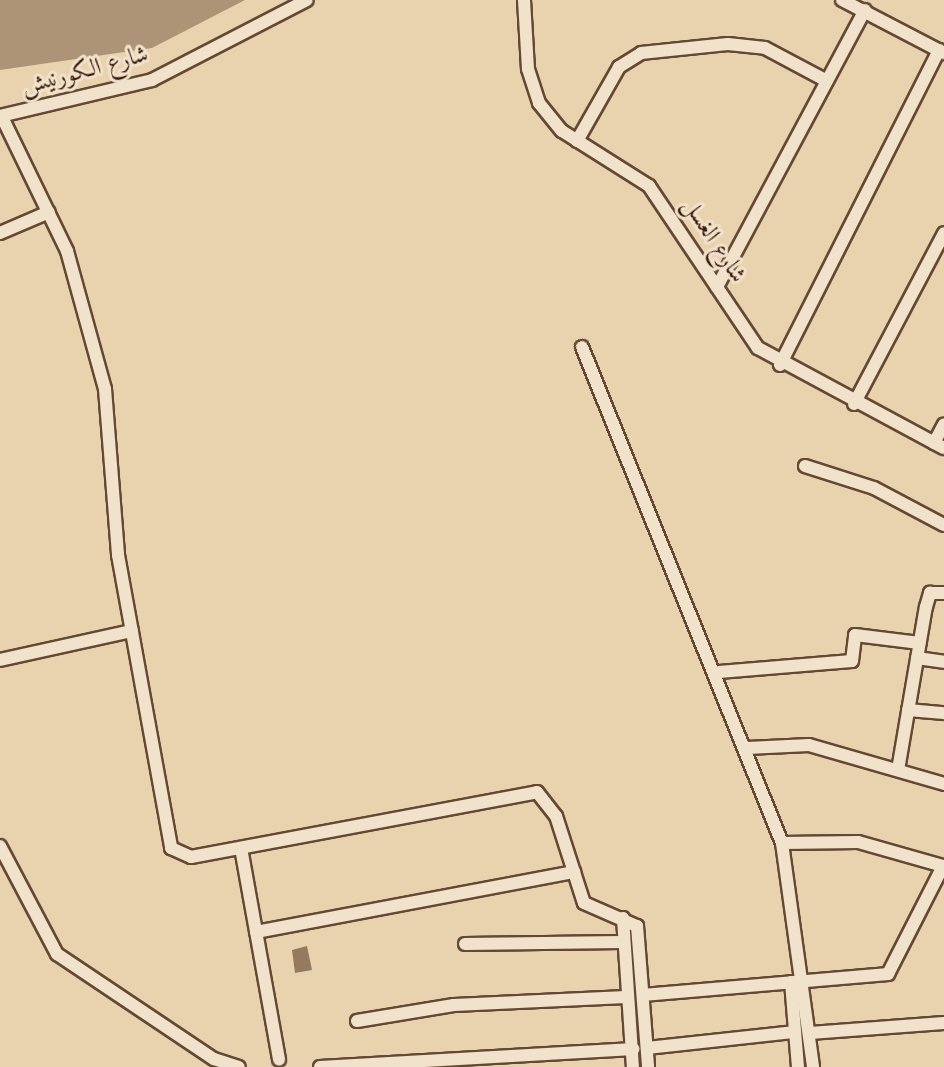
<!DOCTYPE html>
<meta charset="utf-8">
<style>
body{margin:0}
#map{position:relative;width:944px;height:1067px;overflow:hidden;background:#e9d3af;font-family:"Old Standard TT",Amiri,serif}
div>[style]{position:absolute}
.water>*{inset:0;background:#ad9477}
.building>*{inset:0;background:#957a60}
.roads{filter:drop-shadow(2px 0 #654834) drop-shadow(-2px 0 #654834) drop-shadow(0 2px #654834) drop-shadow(0 -2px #654834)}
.minor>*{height:12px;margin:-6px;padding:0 6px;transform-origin:6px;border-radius:6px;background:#f1e2cb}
span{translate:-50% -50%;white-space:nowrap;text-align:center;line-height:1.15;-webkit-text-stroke:6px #f1e2cb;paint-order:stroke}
.street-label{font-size:24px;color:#39190b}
</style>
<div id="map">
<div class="water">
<i style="clip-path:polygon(0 0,245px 0,152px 48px,0 70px)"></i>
</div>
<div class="building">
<i style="clip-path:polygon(307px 946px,312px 970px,295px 973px,292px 950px)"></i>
</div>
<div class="roads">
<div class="minor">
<i style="left:524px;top:0;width:69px;rotate:86.7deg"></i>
<i style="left:528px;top:69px;width:36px;rotate:72deg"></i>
<i style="left:539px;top:103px;width:36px;rotate:51deg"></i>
<i style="left:562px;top:131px;width:103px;rotate:32.3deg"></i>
<i style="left:649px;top:186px;width:195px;rotate:56.1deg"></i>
<i style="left:758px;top:348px;width:211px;rotate:28.3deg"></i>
<i style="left:842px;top:0;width:115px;rotate:27.5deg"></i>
<i style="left:0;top:116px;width:156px;rotate:-13.3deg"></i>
<i style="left:152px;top:80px;width:174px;rotate:-27.3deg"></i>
<i style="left:2px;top:117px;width:149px;rotate:64.1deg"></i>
<i style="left:67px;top:251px;width:143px;rotate:74.6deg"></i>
<i style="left:105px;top:389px;width:167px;rotate:85.5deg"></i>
<i style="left:118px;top:555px;width:298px;rotate:79.7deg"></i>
<i style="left:171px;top:848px;width:22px;rotate:24deg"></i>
<i style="left:191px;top:857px;width:352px;rotate:-10.6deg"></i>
<i style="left:537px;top:792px;width:31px;rotate:52deg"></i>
<i style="left:556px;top:816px;width:91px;rotate:72.2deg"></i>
<i style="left:584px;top:903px;width:58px;rotate:23.5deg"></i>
<i style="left:637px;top:926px;width:141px;rotate:85.5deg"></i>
<i style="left:577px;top:141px;width:85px;rotate:-60.4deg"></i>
<i style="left:619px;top:67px;width:26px;rotate:-32deg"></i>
<i style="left:641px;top:53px;width:87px;rotate:-5.9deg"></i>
<i style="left:728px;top:44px;width:37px;rotate:6deg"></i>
<i style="left:765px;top:48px;width:70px;rotate:28deg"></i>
<i style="left:0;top:233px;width:53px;rotate:-23.2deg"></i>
<i style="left:717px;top:287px;width:314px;rotate:-61.9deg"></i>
<i style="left:582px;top:347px;width:535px;rotate:68.04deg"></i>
<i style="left:782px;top:843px;width:226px;rotate:82.1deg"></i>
<i style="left:780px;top:365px;width:353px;rotate:-63.2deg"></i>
<i style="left:854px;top:404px;width:193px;rotate:-62.2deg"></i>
<i style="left:934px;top:443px;width:21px;rotate:-62deg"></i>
<i style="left:805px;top:466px;width:72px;rotate:17.7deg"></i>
<i style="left:874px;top:488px;width:79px;rotate:27.9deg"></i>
<i style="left:917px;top:658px;width:27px;rotate:8deg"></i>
<i style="left:0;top:660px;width:135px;rotate:-12.4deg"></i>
<i style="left:719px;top:672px;width:133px;rotate:-4.7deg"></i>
<i style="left:852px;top:661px;width:26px;rotate:-83deg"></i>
<i style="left:855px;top:635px;width:65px;rotate:7deg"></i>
<i style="left:908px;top:710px;width:36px;rotate:5deg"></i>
<i style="left:747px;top:748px;width:62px;rotate:-2.8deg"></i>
<i style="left:809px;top:745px;width:141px;rotate:16.1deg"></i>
<i style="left:898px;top:770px;width:165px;rotate:-80.3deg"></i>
<i style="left:926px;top:607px;width:15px;rotate:-74deg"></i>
<i style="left:930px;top:593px;width:14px"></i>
<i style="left:0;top:846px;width:122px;rotate:62.2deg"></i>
<i style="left:57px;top:954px;width:189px;rotate:33.8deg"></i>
<i style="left:214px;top:1059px;width:26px;rotate:18deg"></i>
<i style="left:241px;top:848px;width:215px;rotate:79.8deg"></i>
<i style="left:623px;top:918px;width:149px;rotate:86.2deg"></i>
<i style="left:256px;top:932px;width:324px;rotate:-10.7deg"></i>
<i style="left:465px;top:944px;width:157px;rotate:-0.7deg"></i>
<i style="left:791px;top:982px;width:85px;rotate:85.3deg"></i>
<i style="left:643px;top:995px;width:246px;rotate:-4.9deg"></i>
<i style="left:888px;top:974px;width:121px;rotate:-63deg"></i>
<i style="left:943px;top:866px;width:88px;rotate:-164.2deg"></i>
<i style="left:858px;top:842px;width:76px;rotate:179.2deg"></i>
<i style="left:357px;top:1021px;width:98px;rotate:-9.4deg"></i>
<i style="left:454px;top:1005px;width:172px;rotate:-2.7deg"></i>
<i style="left:810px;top:1033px;width:134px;rotate:-4.3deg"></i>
<i style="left:647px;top:1048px;width:149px;rotate:-6.2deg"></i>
<i style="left:320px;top:1067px;width:314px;rotate:-3.3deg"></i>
</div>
</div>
<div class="street-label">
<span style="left:85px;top:72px;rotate:-15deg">شارع الكورنيش</span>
<span style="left:713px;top:241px;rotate:57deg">شارع الغسل</span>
</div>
</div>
